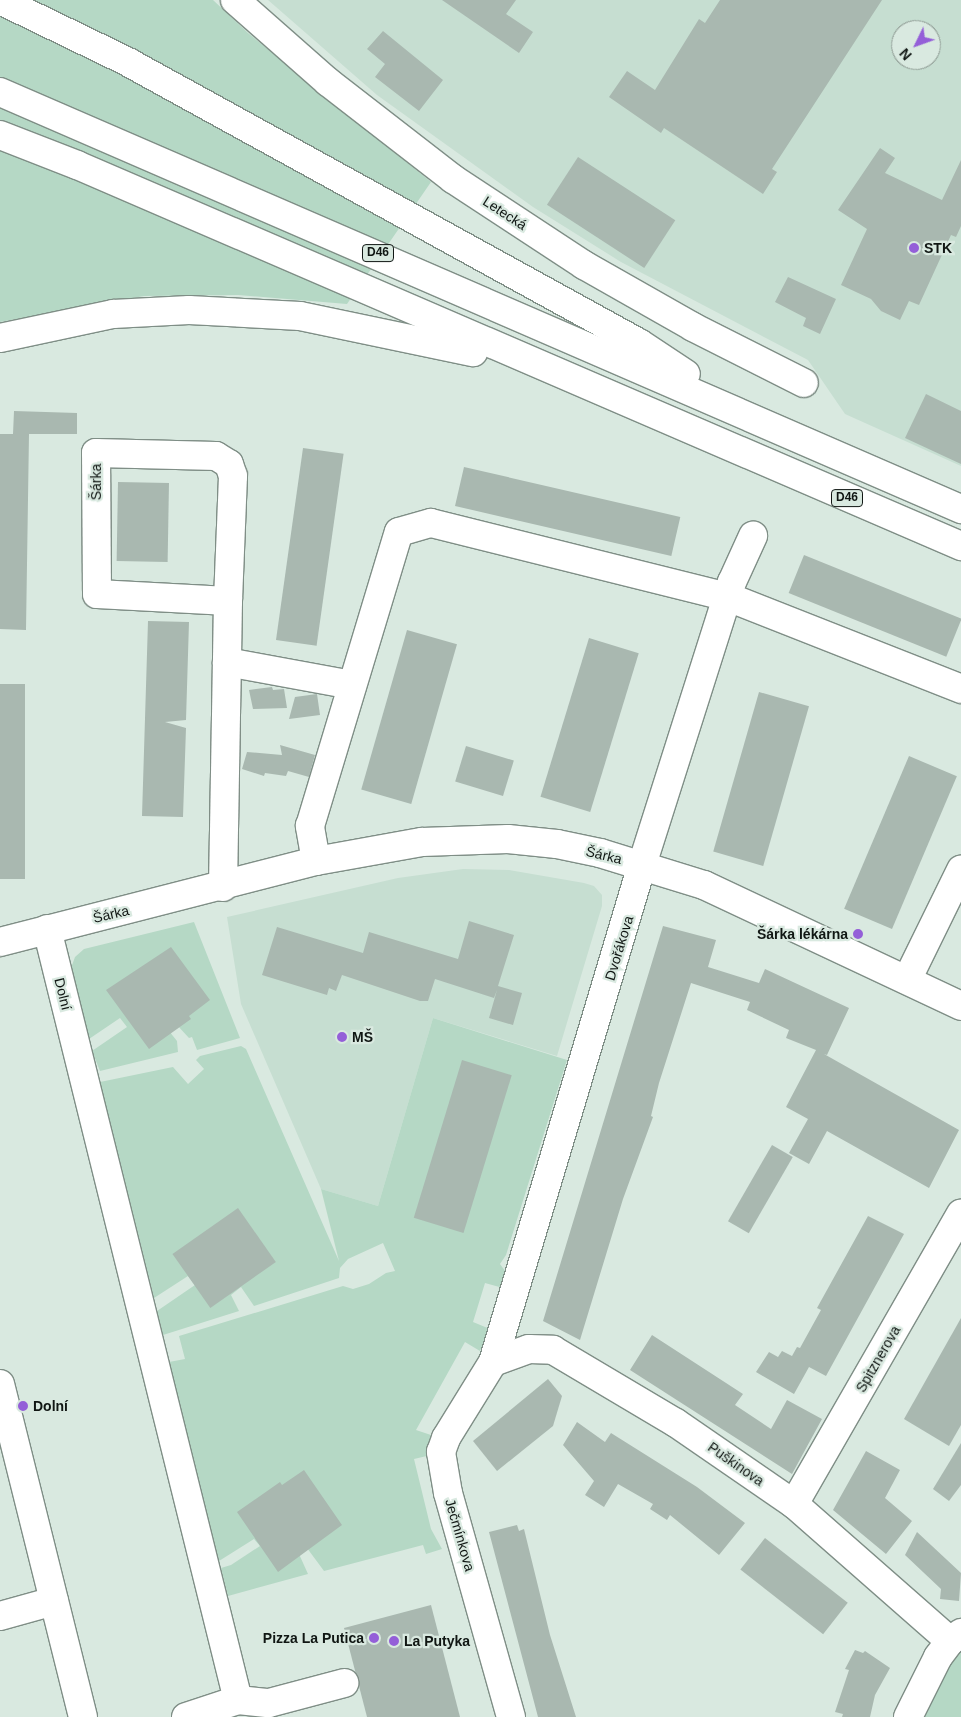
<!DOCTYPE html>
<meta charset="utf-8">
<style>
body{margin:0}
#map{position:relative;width:961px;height:1717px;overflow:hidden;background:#d9e9e0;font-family:Arial,sans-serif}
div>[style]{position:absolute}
.built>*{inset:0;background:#c6ded1}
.green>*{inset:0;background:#b5d8c5}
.building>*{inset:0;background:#a9b8b0;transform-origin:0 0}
.roads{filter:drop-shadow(1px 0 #7f8e86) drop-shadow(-1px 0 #7f8e86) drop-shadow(0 1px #7f8e86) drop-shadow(0 -1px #7f8e86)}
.minor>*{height:28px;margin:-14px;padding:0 14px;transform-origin:14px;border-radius:14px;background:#fff}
.major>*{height:28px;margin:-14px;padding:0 14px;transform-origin:14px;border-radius:14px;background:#fff}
.highway>*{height:28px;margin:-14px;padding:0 14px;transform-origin:14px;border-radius:14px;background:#fff}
.dots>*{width:14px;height:14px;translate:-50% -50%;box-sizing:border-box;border:2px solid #d9e9e0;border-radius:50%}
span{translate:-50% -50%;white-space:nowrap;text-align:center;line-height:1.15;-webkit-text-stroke:4.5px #d9e9e0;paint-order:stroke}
.shield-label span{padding:1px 4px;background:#d9e9e0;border:1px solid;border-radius:4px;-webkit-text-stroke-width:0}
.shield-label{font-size:12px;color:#101613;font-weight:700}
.street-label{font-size:14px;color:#101613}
.poi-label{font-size:14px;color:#101613;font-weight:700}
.left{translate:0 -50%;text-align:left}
.right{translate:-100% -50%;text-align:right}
.north{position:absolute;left:891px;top:20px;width:50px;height:50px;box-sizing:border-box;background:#d9e9e0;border:1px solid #89958e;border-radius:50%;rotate:228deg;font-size:14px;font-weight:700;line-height:20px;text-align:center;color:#101613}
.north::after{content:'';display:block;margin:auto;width:18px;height:22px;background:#945fd8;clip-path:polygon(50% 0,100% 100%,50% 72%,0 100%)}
</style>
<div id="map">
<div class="built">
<i style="clip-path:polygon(evenodd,268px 0,961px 0,961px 466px,845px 414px,808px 360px,621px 262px,533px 207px,377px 95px,268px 0,901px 30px,931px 30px,931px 60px,901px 60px,901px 30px)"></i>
<i style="clip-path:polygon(463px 869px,509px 870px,584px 883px,594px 886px,602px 895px,602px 906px,557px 1056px,433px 1018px,378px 1206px,321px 1189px,241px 1004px,227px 917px,398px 878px)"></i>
</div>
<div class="green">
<i style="clip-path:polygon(0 0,213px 0,248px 33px,431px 182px,347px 304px,238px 295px,144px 296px,0 322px)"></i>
<i style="clip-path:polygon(194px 922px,240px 1038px,197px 1050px,192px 1037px,189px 1038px,177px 1025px,169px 1031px,177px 1041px,178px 1052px,100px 1071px,92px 1051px,127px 1027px,120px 1018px,89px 1039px,71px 968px,75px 957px,84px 949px)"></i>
<i style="clip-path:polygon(433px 1018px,567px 1060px,506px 1255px,500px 1264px,508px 1275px,503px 1288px,485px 1283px,473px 1322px,490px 1329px,480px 1351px,465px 1342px,416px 1430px,431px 1435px,431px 1455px,414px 1459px,431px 1529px,442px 1549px,426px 1554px,423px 1545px,324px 1571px,307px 1548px,299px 1554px,308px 1574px,228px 1596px,221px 1568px,231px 1565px,260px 1546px,254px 1539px,219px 1561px,169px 1362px,185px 1359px,179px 1336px,343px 1286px,353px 1289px,369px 1284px,386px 1273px,395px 1271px,383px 1243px,348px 1259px,340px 1268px,339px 1278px,254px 1306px,241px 1287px,231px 1295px,239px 1311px,163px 1335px,157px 1311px,195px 1285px,188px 1276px,154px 1298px,100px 1082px,173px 1067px,188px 1084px,204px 1069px,196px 1060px,200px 1056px,241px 1046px,246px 1049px,339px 1261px,321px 1189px,378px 1206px)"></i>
<i style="clip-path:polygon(961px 1650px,961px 1717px,920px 1717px,948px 1664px)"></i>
</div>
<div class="building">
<i style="clip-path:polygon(442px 0,516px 0,506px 14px,533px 32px,519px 53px)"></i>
<i style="clip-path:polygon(720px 0,882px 0,772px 169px,777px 172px,763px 194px,664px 128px,661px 133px,609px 97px,627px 71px,655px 90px,699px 19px,705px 23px)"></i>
<i style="clip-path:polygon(383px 31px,443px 80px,419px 111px,375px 77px,385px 64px,367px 49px)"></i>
<i style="clip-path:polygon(880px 148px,895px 158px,885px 173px,942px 200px,961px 160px,961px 226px,956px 237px,951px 235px,919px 305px,909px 301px,900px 320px,881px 311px,871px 299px,841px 285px,867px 229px,838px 210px)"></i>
<i style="left:578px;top:157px;width:116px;height:57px;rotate:33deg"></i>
<i style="clip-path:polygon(788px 277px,836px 299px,820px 334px,803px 326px,806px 318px,775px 302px)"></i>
<i style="clip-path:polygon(926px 394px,961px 411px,961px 464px,905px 438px)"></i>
<i style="clip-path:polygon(14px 411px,77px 413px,77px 434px,29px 434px,26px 630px,0 629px,0 434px,13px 434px)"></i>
<i style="left:303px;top:448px;width:41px;height:194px;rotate:8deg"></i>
<i style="left:464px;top:467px;width:222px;height:40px;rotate:13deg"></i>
<i style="left:118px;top:482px;width:51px;height:79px;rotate:1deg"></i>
<i style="left:804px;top:555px;width:170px;height:41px;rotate:22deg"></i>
<i style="clip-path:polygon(148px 621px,189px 622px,186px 720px,165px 722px,186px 728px,183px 817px,142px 816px)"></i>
<i style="left:407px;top:630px;width:52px;height:166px;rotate:16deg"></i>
<i style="left:589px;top:638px;width:52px;height:166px;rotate:17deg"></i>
<i style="left:0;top:684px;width:25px;height:195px"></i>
<i style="clip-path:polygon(272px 687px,273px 690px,284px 689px,287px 708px,253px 709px,249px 690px)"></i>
<i style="left:759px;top:692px;width:52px;height:166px;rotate:16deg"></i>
<i style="clip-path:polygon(317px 694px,320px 715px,289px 719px,295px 697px)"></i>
<i style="clip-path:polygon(280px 745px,315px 755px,309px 777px,288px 771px,286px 776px,265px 773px,264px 776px,242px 769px,247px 752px,282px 755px)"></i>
<i style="left:466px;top:746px;width:50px;height:37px;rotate:17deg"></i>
<i style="left:909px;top:756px;width:52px;height:166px;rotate:23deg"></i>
<i style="clip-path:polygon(469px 921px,514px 935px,498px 986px,522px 993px,513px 1025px,489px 1018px,497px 990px,494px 998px,435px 979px,428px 1001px,420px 1001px,342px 975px,336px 991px,329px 988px,327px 995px,262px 975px,277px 927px,363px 953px,369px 932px,458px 959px)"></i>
<i style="clip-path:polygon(663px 926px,716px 940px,708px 967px,759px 983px,765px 969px,849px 1008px,827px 1055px,824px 1054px,959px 1130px,929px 1188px,827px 1131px,809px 1164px,789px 1153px,808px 1119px,786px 1107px,816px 1050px,786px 1038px,789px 1030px,747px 1010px,750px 1002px,691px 983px,659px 1083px,651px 1116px,653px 1117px,623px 1199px,580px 1340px,543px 1321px)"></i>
<i style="clip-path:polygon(171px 947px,210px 1000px,189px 1016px,191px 1019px,149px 1049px,106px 990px)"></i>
<i style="left:462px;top:1060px;width:52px;height:165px;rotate:17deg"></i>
<i style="left:772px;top:1145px;width:24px;height:88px;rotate:30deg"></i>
<i style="left:238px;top:1208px;width:66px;height:80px;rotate:55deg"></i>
<i style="clip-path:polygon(868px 1216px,904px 1234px,826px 1376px,809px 1367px,794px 1394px,756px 1372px,769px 1352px,778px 1357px,782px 1351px,792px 1356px,797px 1347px,800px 1348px,821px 1310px,817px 1308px)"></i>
<i style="clip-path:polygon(961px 1318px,961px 1425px,949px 1446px,904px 1419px)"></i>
<i style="clip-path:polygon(652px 1335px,743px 1394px,735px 1405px,771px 1429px,787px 1400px,822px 1419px,792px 1474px,630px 1370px)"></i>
<i style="clip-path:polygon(548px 1379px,562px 1396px,553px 1426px,497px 1471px,473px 1441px)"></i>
<i style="clip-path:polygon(577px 1422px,605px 1442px,611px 1433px,697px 1487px,745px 1523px,719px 1555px,670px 1515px,667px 1520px,650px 1509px,653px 1504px,618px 1484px,604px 1507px,585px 1495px,594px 1481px,563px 1445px)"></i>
<i style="clip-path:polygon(961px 1443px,961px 1485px,949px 1501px,933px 1489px)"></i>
<i style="clip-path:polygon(866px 1451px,900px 1470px,885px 1498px,912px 1521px,886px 1554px,833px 1510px)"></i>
<i style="clip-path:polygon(304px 1470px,342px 1525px,278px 1572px,237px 1512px,280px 1482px,282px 1485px)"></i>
<i style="clip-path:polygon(517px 1525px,519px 1531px,524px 1529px,550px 1635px,576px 1717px,538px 1717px,489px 1532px)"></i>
<i style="clip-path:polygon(917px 1532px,961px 1573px,959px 1601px,940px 1599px,941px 1589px,905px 1555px)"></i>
<i style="left:765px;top:1538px;width:105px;height:40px;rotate:38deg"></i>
<i style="clip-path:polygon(431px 1605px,460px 1717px,367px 1717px,344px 1628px)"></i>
<i style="clip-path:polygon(855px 1650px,863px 1653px,865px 1651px,890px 1668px,875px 1695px,870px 1717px,842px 1717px,843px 1714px,835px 1712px,849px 1670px,845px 1669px)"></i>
</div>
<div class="roads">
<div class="minor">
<i style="left:235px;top:0;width:124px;rotate:41.4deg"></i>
<i style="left:328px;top:82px;width:158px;rotate:37.8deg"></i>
<i style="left:453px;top:179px;width:157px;rotate:33.3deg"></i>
<i style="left:584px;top:265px;width:125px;rotate:29.6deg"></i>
<i style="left:693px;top:327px;width:124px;rotate:26.8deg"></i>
<i style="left:96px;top:453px;width:120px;rotate:1.4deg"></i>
<i style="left:216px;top:456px;width:15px;rotate:32deg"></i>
<i style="left:229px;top:464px;width:13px;rotate:72deg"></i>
<i style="left:233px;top:476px;width:125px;rotate:92.3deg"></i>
<i style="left:228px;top:601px;width:131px;rotate:-176.9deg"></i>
<i style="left:97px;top:594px;width:141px;rotate:-90.4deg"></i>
<i style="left:227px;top:662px;width:127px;rotate:10.4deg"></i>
<i style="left:316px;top:861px;width:36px;rotate:-100deg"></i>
<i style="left:310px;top:826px;width:307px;rotate:-73.2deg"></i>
<i style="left:399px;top:532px;width:33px;rotate:-16deg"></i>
<i style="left:431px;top:523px;width:306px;rotate:14deg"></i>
<i style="left:728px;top:597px;width:251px;rotate:21.5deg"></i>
<i style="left:223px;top:887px;width:286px;rotate:-89deg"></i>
<i style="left:47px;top:929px;width:794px;rotate:76.09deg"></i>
<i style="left:0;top:942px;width:326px;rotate:-14.4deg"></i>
<i style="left:316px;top:861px;width:108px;rotate:-10.2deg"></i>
<i style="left:422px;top:842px;width:86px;rotate:-2deg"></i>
<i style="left:508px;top:839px;width:49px;rotate:5.8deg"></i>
<i style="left:557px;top:844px;width:44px;rotate:11.8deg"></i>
<i style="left:600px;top:853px;width:109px;rotate:17.1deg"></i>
<i style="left:704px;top:885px;width:284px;rotate:25.2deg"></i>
<i style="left:907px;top:980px;width:123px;rotate:-63.9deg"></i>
<i style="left:493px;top:1362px;width:38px;rotate:-20deg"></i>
<i style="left:529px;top:1349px;width:24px;rotate:2deg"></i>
<i style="left:553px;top:1350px;width:143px;rotate:30.7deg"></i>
<i style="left:676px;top:1423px;width:143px;rotate:34.5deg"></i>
<i style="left:794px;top:1504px;width:208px;rotate:41.3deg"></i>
<i style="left:794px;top:1504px;width:335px;rotate:-60.1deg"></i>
<i style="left:0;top:1616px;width:56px;rotate:-15.5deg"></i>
<i style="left:186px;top:1717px;width:55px;rotate:-18.1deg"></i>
<i style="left:238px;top:1700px;width:31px;rotate:6deg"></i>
<i style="left:269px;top:1703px;width:78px;rotate:-14.9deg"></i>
<i style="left:511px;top:1717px;width:233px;rotate:-105.7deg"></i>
<i style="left:448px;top:1493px;width:42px;rotate:-99.7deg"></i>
<i style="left:441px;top:1452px;width:15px;rotate:-70deg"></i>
<i style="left:446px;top:1438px;width:89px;rotate:-58.3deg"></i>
<i style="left:493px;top:1362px;width:519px;rotate:-73.31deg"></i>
<i style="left:642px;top:865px;width:297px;rotate:-72.4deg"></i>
<i style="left:732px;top:582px;width:51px;rotate:-65.5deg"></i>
<i style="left:908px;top:1717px;width:67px;rotate:-63.4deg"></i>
<i style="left:938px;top:1657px;width:20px;rotate:-53deg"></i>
<i style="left:950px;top:1641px;width:14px;rotate:-36deg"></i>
</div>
<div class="major">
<i style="left:0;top:1384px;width:343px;rotate:76deg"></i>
</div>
<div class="highway">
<i style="left:0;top:0;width:142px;rotate:25.8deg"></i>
<i style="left:128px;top:62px;width:583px;rotate:28.81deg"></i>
<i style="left:639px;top:343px;width:56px;rotate:33.4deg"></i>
<i style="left:0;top:92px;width:1048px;rotate:23.46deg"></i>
<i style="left:0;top:135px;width:83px;rotate:21.3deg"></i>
<i style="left:77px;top:165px;width:963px;rotate:23.32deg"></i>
<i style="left:0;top:338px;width:116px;rotate:-12deg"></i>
<i style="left:113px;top:314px;width:76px;rotate:-3deg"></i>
<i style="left:189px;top:310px;width:111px;rotate:3.1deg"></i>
<i style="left:300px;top:316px;width:177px;rotate:11.8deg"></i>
</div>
</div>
<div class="dots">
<i style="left:914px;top:248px;background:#945fd8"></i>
<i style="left:858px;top:934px;background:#945fd8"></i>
<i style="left:342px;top:1037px;background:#945fd8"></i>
<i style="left:23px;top:1406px;background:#945fd8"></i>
<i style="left:374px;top:1638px;background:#945fd8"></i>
<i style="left:394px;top:1641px;background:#945fd8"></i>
</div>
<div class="shield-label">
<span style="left:378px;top:253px">D46</span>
<span style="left:847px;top:498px">D46</span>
</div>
<div class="street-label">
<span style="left:505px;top:213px;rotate:33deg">Letecká</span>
<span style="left:96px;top:482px;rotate:-90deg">Šárka</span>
<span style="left:604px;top:855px;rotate:14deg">Šárka</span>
<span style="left:111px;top:914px;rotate:-13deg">Šárka</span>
<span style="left:619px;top:948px;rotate:-73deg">Dvořákova</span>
<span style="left:63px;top:994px;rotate:76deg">Dolní</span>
<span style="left:878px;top:1359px;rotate:-60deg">Spitznerova</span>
<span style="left:736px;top:1464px;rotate:35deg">Puškinova</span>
<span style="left:460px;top:1535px;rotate:74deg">Ječmínkova</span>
</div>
<div class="poi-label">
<span class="left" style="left:924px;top:248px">STK</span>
<span class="right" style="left:848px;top:934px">Šárka lékárna</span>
<span class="left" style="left:352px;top:1037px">MŠ</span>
<span class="left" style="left:33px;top:1406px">Dolní</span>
<span class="right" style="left:364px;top:1638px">Pizza La Putica</span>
<span class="left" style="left:404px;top:1641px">La Putyka</span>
</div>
<div class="north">N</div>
</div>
